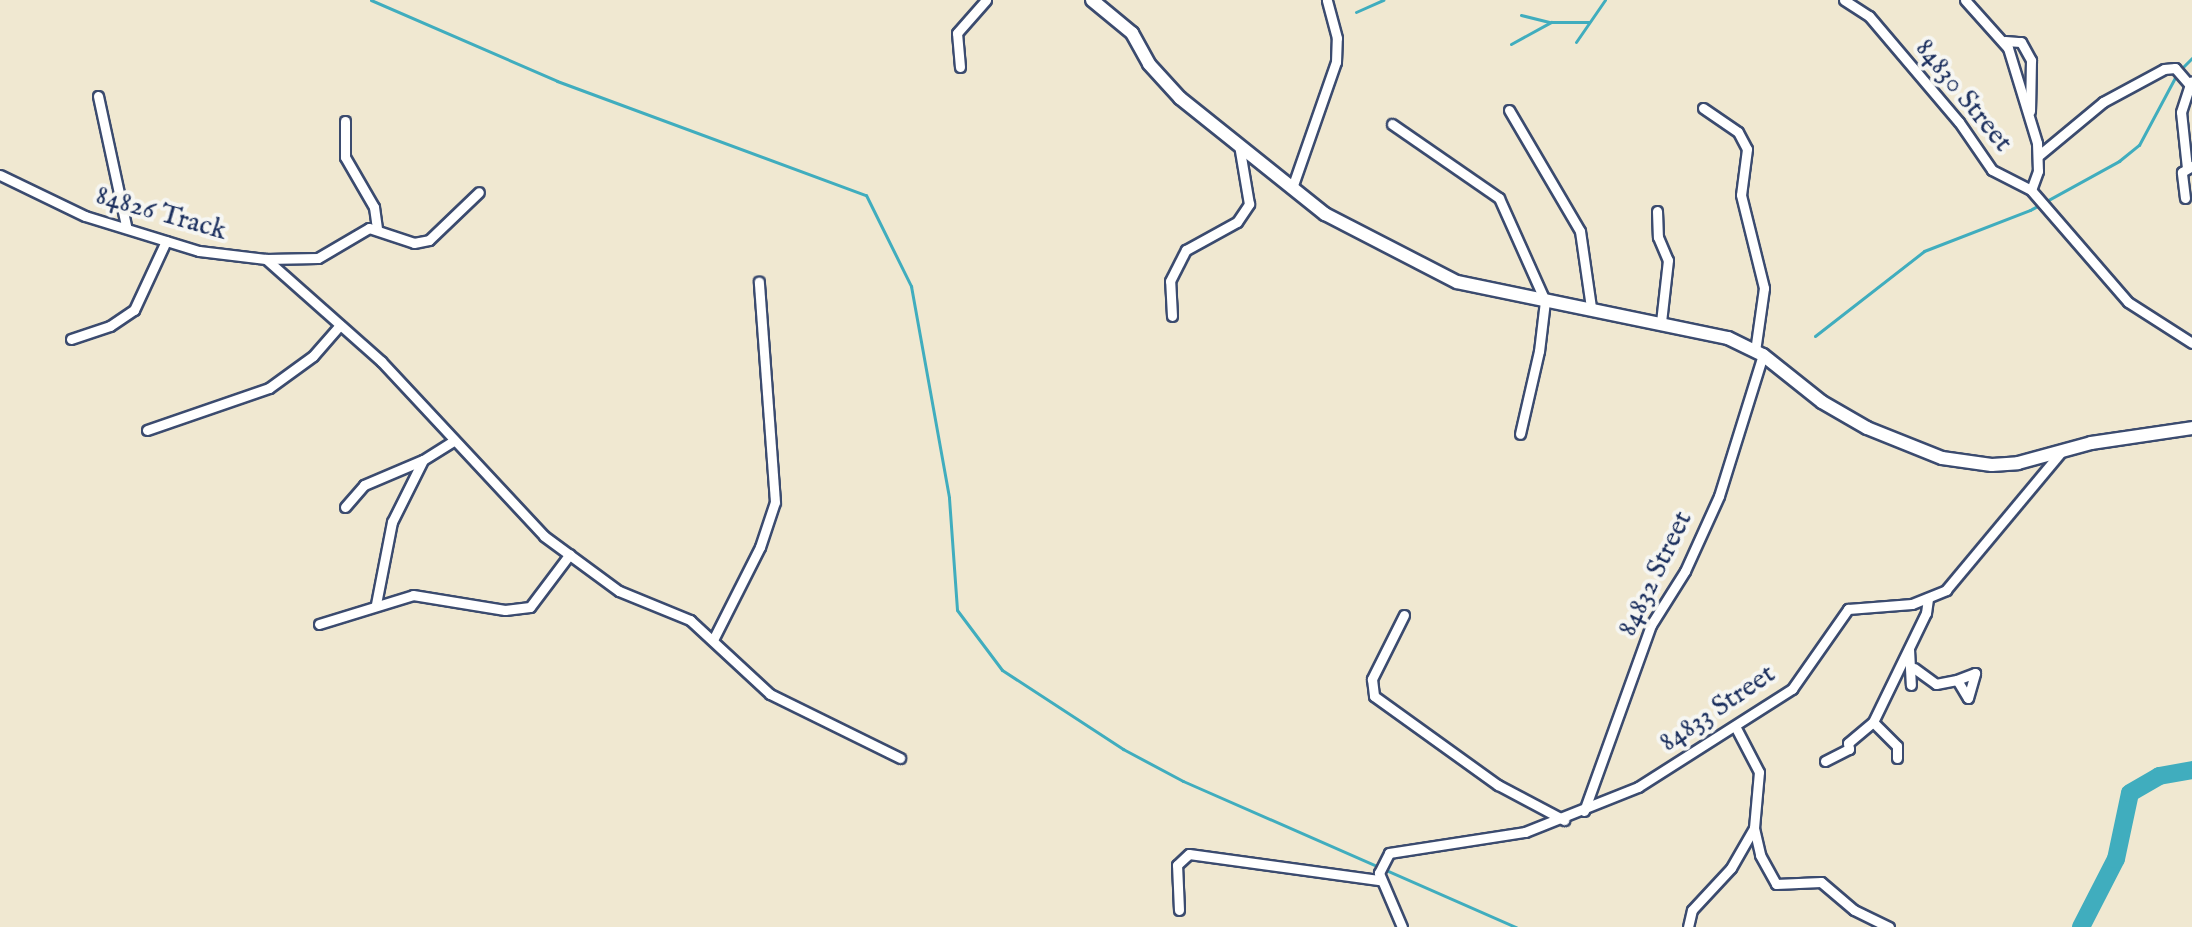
<!DOCTYPE html>
<style>
body{margin:0}
#map{position:relative;width:2192px;height:927px;overflow:hidden;background:#f0e8d1;font-family:"IM FELL English",serif}
div>[style]{position:absolute}
.stream>*{height:3px;margin:-1.5px;padding:0 1.5px;transform-origin:1.5px;border-radius:1.5px;background:#40adbe}
.river>*{height:18px;margin:-9px;padding:0 9px;transform-origin:9px;border-radius:9px;background:#40adbe}
.roads{filter:drop-shadow(2px 0 #3b4b6f) drop-shadow(-2px 0 #3b4b6f) drop-shadow(0 2px #3b4b6f) drop-shadow(0 -2px #3b4b6f)}
.street>*{height:9px;margin:-4.5px;padding:0 4.5px;transform-origin:4.5px;border-radius:4.5px;background:#fff}
.secondary>*{height:12px;margin:-6px;padding:0 6px;transform-origin:6px;border-radius:6px;background:#fff}
span{translate:-50% -50%;white-space:nowrap;text-align:center;line-height:1.15;-webkit-text-stroke:8px #f6f6f2;paint-order:stroke}
.street-label{font-size:28px;color:#1b2f5e}
</style>
<div id="map">
<div class="stream">
<i style="left:371px;top:0;width:203px;rotate:23.5deg"></i>
<i style="left:557px;top:81px;width:329px;rotate:20.3deg"></i>
<i style="left:866px;top:195px;width:102px;rotate:63.7deg"></i>
<i style="left:911px;top:286px;width:215px;rotate:79.8deg"></i>
<i style="left:949px;top:498px;width:112px;rotate:85.9deg"></i>
<i style="left:957px;top:610px;width:75px;rotate:53.1deg"></i>
<i style="left:1002px;top:670px;width:145px;rotate:33.1deg"></i>
<i style="left:1123px;top:749px;width:68px;rotate:28.1deg"></i>
<i style="left:1183px;top:781px;width:364px;rotate:23.7deg"></i>
<i style="left:1356px;top:12px;width:30px;rotate:-24deg"></i>
<i style="left:1521px;top:15px;width:29px;rotate:14deg"></i>
<i style="left:1576px;top:42px;width:51px;rotate:-55.4deg"></i>
<i style="left:1511px;top:44px;width:46px;rotate:-28.8deg"></i>
<i style="left:1551px;top:22px;width:38px"></i>
<i style="left:1815px;top:336px;width:138px;rotate:-37.9deg"></i>
<i style="left:1924px;top:251px;width:114px;rotate:-21.1deg"></i>
<i style="left:2030px;top:210px;width:102px;rotate:-28.8deg"></i>
<i style="left:2119px;top:161px;width:26px;rotate:-39deg"></i>
<i style="left:2139px;top:145px;width:83px;rotate:-61.9deg"></i>
<i style="left:2178px;top:72px;width:20px;rotate:-45deg"></i>
</div>
<div class="river">
<i style="left:2081px;top:927px;width:76px;rotate:-62.8deg"></i>
<i style="left:2116px;top:859px;width:67px;rotate:-78deg"></i>
<i style="left:2130px;top:793px;width:34px;rotate:-30deg"></i>
<i style="left:2159px;top:776px;width:34px;rotate:-10deg"></i>
</div>
<div class="roads">
<div class="street">
<i style="left:1844px;top:0;width:30px;rotate:33deg"></i>
<i style="left:1869px;top:16px;width:139px;rotate:49.7deg"></i>
<i style="left:1959px;top:122px;width:58px;rotate:55.5deg"></i>
<i style="left:1992px;top:170px;width:44px;rotate:27.1deg"></i>
<i style="left:2031px;top:190px;width:148px;rotate:49.1deg"></i>
<i style="left:2128px;top:302px;width:76px;rotate:32.6deg"></i>
<i style="left:1965px;top:0;width:64px;rotate:48.1deg"></i>
<i style="left:2008px;top:48px;width:99px;rotate:73deg"></i>
<i style="left:2037px;top:143px;width:28px;rotate:88deg"></i>
<i style="left:2038px;top:171px;width:20px;rotate:110deg"></i>
<i style="left:2005px;top:41px;width:16px;rotate:4deg"></i>
<i style="left:2021px;top:42px;width:21px;rotate:61deg"></i>
<i style="left:2031px;top:60px;width:51px;rotate:91.1deg"></i>
<i style="left:960px;top:67px;width:34px;rotate:-95deg"></i>
<i style="left:957px;top:33px;width:44px;rotate:-48.7deg"></i>
<i style="left:98px;top:96px;width:133px;rotate:77.8deg"></i>
<i style="left:1703px;top:108px;width:42px;rotate:34.4deg"></i>
<i style="left:1738px;top:132px;width:19px;rotate:62deg"></i>
<i style="left:1747px;top:149px;width:46px;rotate:97.4deg"></i>
<i style="left:1741px;top:195px;width:96px;rotate:76.1deg"></i>
<i style="left:1764px;top:288px;width:64px;rotate:98.1deg"></i>
<i style="left:1509px;top:110px;width:140px;rotate:59.6deg"></i>
<i style="left:1580px;top:231px;width:77px;rotate:81.8deg"></i>
<i style="left:345px;top:121px;width:36px;rotate:90deg"></i>
<i style="left:345px;top:157px;width:58px;rotate:59.9deg"></i>
<i style="left:374px;top:207px;width:21px;rotate:82deg"></i>
<i style="left:1392px;top:124px;width:130px;rotate:34.7deg"></i>
<i style="left:1499px;top:198px;width:113px;rotate:65.9deg"></i>
<i style="left:1545px;top:301px;width:50px;rotate:96.8deg"></i>
<i style="left:1539px;top:351px;width:85px;rotate:102.9deg"></i>
<i style="left:2038px;top:156px;width:85px;rotate:-39.7deg"></i>
<i style="left:2103px;top:102px;width:69px;rotate:-28.4deg"></i>
<i style="left:2164px;top:69px;width:11px;rotate:-5deg"></i>
<i style="left:2175px;top:68px;width:21px;rotate:49deg"></i>
<i style="left:2187px;top:168px;width:56px;rotate:-96.1deg"></i>
<i style="left:2181px;top:112px;width:32px;rotate:-72deg"></i>
<i style="left:0;top:175px;width:94px;rotate:25.8deg"></i>
<i style="left:85px;top:216px;width:119px;rotate:17.1deg"></i>
<i style="left:199px;top:251px;width:67px;rotate:6.8deg"></i>
<i style="left:266px;top:259px;width:52px;rotate:-1.1deg"></i>
<i style="left:318px;top:258px;width:59px;rotate:-30.5deg"></i>
<i style="left:369px;top:228px;width:47px;rotate:18.4deg"></i>
<i style="left:414px;top:243px;width:15px;rotate:-11deg"></i>
<i style="left:429px;top:240px;width:69px;rotate:-43.8deg"></i>
<i style="left:1292px;top:188px;width:133px;rotate:-70.8deg"></i>
<i style="left:1336px;top:62px;width:24px;rotate:-88deg"></i>
<i style="left:1337px;top:38px;width:39px;rotate:-105deg"></i>
<i style="left:2185px;top:198px;width:26px;rotate:-97deg"></i>
<i style="left:2182px;top:172px;width:12px;rotate:-31deg"></i>
<i style="left:1657px;top:211px;width:26px;rotate:88deg"></i>
<i style="left:1658px;top:237px;width:25px;rotate:67deg"></i>
<i style="left:1668px;top:260px;width:62px;rotate:96.4deg"></i>
<i style="left:266px;top:259px;width:154px;rotate:41.6deg"></i>
<i style="left:381px;top:361px;width:239px;rotate:47deg"></i>
<i style="left:544px;top:536px;width:93px;rotate:36.3deg"></i>
<i style="left:619px;top:591px;width:77px;rotate:22.2deg"></i>
<i style="left:690px;top:620px;width:109px;rotate:42.8deg"></i>
<i style="left:770px;top:694px;width:145px;rotate:26.2deg"></i>
<i style="left:1172px;top:316px;width:35px;rotate:-93deg"></i>
<i style="left:1170px;top:281px;width:35px;rotate:-63deg"></i>
<i style="left:1186px;top:250px;width:58px;rotate:-28.8deg"></i>
<i style="left:1237px;top:222px;width:22px;rotate:-56deg"></i>
<i style="left:1249px;top:204px;width:60px;rotate:-99.6deg"></i>
<i style="left:71px;top:339px;width:41px;rotate:-18.4deg"></i>
<i style="left:110px;top:326px;width:29px;rotate:-34deg"></i>
<i style="left:134px;top:310px;width:76px;rotate:-65.1deg"></i>
<i style="left:147px;top:430px;width:129px;rotate:-19deg"></i>
<i style="left:269px;top:388px;width:54px;rotate:-36deg"></i>
<i style="left:313px;top:356px;width:41px;rotate:-48.9deg"></i>
<i style="left:345px;top:507px;width:29px;rotate:-49deg"></i>
<i style="left:364px;top:485px;width:64px;rotate:-23deg"></i>
<i style="left:423px;top:460px;width:36px;rotate:-32deg"></i>
<i style="left:376px;top:604px;width:84px;rotate:-79deg"></i>
<i style="left:392px;top:522px;width:69px;rotate:-63.4deg"></i>
<i style="left:1404px;top:615px;width:72px;rotate:116.6deg"></i>
<i style="left:1372px;top:679px;width:17px;rotate:83deg"></i>
<i style="left:1374px;top:696px;width:153px;rotate:35.7deg"></i>
<i style="left:1498px;top:785px;width:75px;rotate:27.9deg"></i>
<i style="left:319px;top:624px;width:98px;rotate:-17.1deg"></i>
<i style="left:413px;top:595px;width:93px;rotate:9.3deg"></i>
<i style="left:505px;top:610px;width:25px;rotate:-7deg"></i>
<i style="left:530px;top:607px;width:66px;rotate:-53deg"></i>
<i style="left:714px;top:638px;width:102px;rotate:-63.2deg"></i>
<i style="left:760px;top:547px;width:47px;rotate:-71.6deg"></i>
<i style="left:775px;top:502px;width:221px;rotate:-94.2deg"></i>
<i style="left:1909px;top:649px;width:36px;rotate:87deg"></i>
<i style="left:1914px;top:668px;width:27px;rotate:36deg"></i>
<i style="left:1936px;top:684px;width:21px;rotate:-11deg"></i>
<i style="left:1957px;top:680px;width:21px;rotate:59deg"></i>
<i style="left:1968px;top:698px;width:26px;rotate:-74deg"></i>
<i style="left:1975px;top:673px;width:19px;rotate:159deg"></i>
<i style="left:1873px;top:722px;width:34px;rotate:45deg"></i>
<i style="left:1897px;top:746px;width:12px;rotate:90deg"></i>
<i style="left:1825px;top:761px;width:27px;rotate:-27deg"></i>
<i style="left:1849px;top:749px;width:6px;rotate:-99deg"></i>
<i style="left:1848px;top:743px;width:33px;rotate:-40deg"></i>
<i style="left:1873px;top:722px;width:121px;rotate:-64.1deg"></i>
<i style="left:1926px;top:613px;width:14px;rotate:-82deg"></i>
<i style="left:1584px;top:811px;width:198px;rotate:-70.2deg"></i>
<i style="left:1651px;top:625px;width:64px;rotate:-57.8deg"></i>
<i style="left:1685px;top:571px;width:82px;rotate:-65.6deg"></i>
<i style="left:1719px;top:496px;width:148px;rotate:-72.7deg"></i>
<i style="left:1754px;top:828px;width:28px;rotate:77deg"></i>
<i style="left:1760px;top:855px;width:33px;rotate:61deg"></i>
<i style="left:1776px;top:884px;width:45px;rotate:-2.5deg"></i>
<i style="left:1821px;top:882px;width:43px;rotate:40.3deg"></i>
<i style="left:1854px;top:910px;width:39px;rotate:26deg"></i>
<i style="left:1179px;top:910px;width:45px;rotate:-92.5deg"></i>
<i style="left:1177px;top:865px;width:16px;rotate:-43deg"></i>
<i style="left:1189px;top:854px;width:193px;rotate:7.8deg"></i>
<i style="left:1402px;top:927px;width:59px;rotate:-113.1deg"></i>
<i style="left:1379px;top:873px;width:22px;rotate:-63deg"></i>
<i style="left:1389px;top:853px;width:138px;rotate:-8.8deg"></i>
<i style="left:1525px;top:832px;width:122px;rotate:-21.7deg"></i>
<i style="left:1638px;top:787px;width:183px;rotate:-32.5deg"></i>
<i style="left:1792px;top:689px;width:98px;rotate:-55deg"></i>
<i style="left:1848px;top:609px;width:64px;rotate:-4.5deg"></i>
<i style="left:1912px;top:604px;width:37px;rotate:-22deg"></i>
<i style="left:1946px;top:590px;width:178px;rotate:-50.2deg"></i>
<i style="left:1688px;top:927px;width:17px;rotate:-77deg"></i>
<i style="left:1692px;top:910px;width:57px;rotate:-47.1deg"></i>
<i style="left:1731px;top:868px;width:46px;rotate:-60.1deg"></i>
<i style="left:1754px;top:828px;width:56px;rotate:-84.9deg"></i>
<i style="left:1759px;top:772px;width:52px;rotate:-117.6deg"></i>
</div>
<div class="secondary">
<i style="left:1092px;top:0;width:52px;rotate:39.5deg"></i>
<i style="left:1132px;top:33px;width:35px;rotate:61deg"></i>
<i style="left:1149px;top:64px;width:46px;rotate:47.6deg"></i>
<i style="left:1180px;top:98px;width:186px;rotate:38.7deg"></i>
<i style="left:1325px;top:214px;width:148px;rotate:27.3deg"></i>
<i style="left:1457px;top:282px;width:277px;rotate:11.7deg"></i>
<i style="left:1728px;top:338px;width:39px;rotate:26deg"></i>
<i style="left:1763px;top:355px;width:75px;rotate:38.5deg"></i>
<i style="left:1822px;top:402px;width:52px;rotate:30deg"></i>
<i style="left:1867px;top:428px;width:81px;rotate:21.8deg"></i>
<i style="left:1942px;top:458px;width:50px;rotate:8deg"></i>
<i style="left:1992px;top:465px;width:26px;rotate:-4deg"></i>
<i style="left:2018px;top:463px;width:76px;rotate:-15.3deg"></i>
<i style="left:2091px;top:443px;width:102px;rotate:-8.4deg"></i>
</div>
</div>
<div class="street-label">
<span style="left:1963px;top:96px;rotate:51deg">84830 Street</span>
<span style="left:161px;top:214px;rotate:16deg">84826 Track</span>
<span style="left:1656px;top:574px;rotate:-64deg">84832 Street</span>
<span style="left:1718px;top:709px;rotate:-34deg">84833 Street</span>
</div>
</div>
